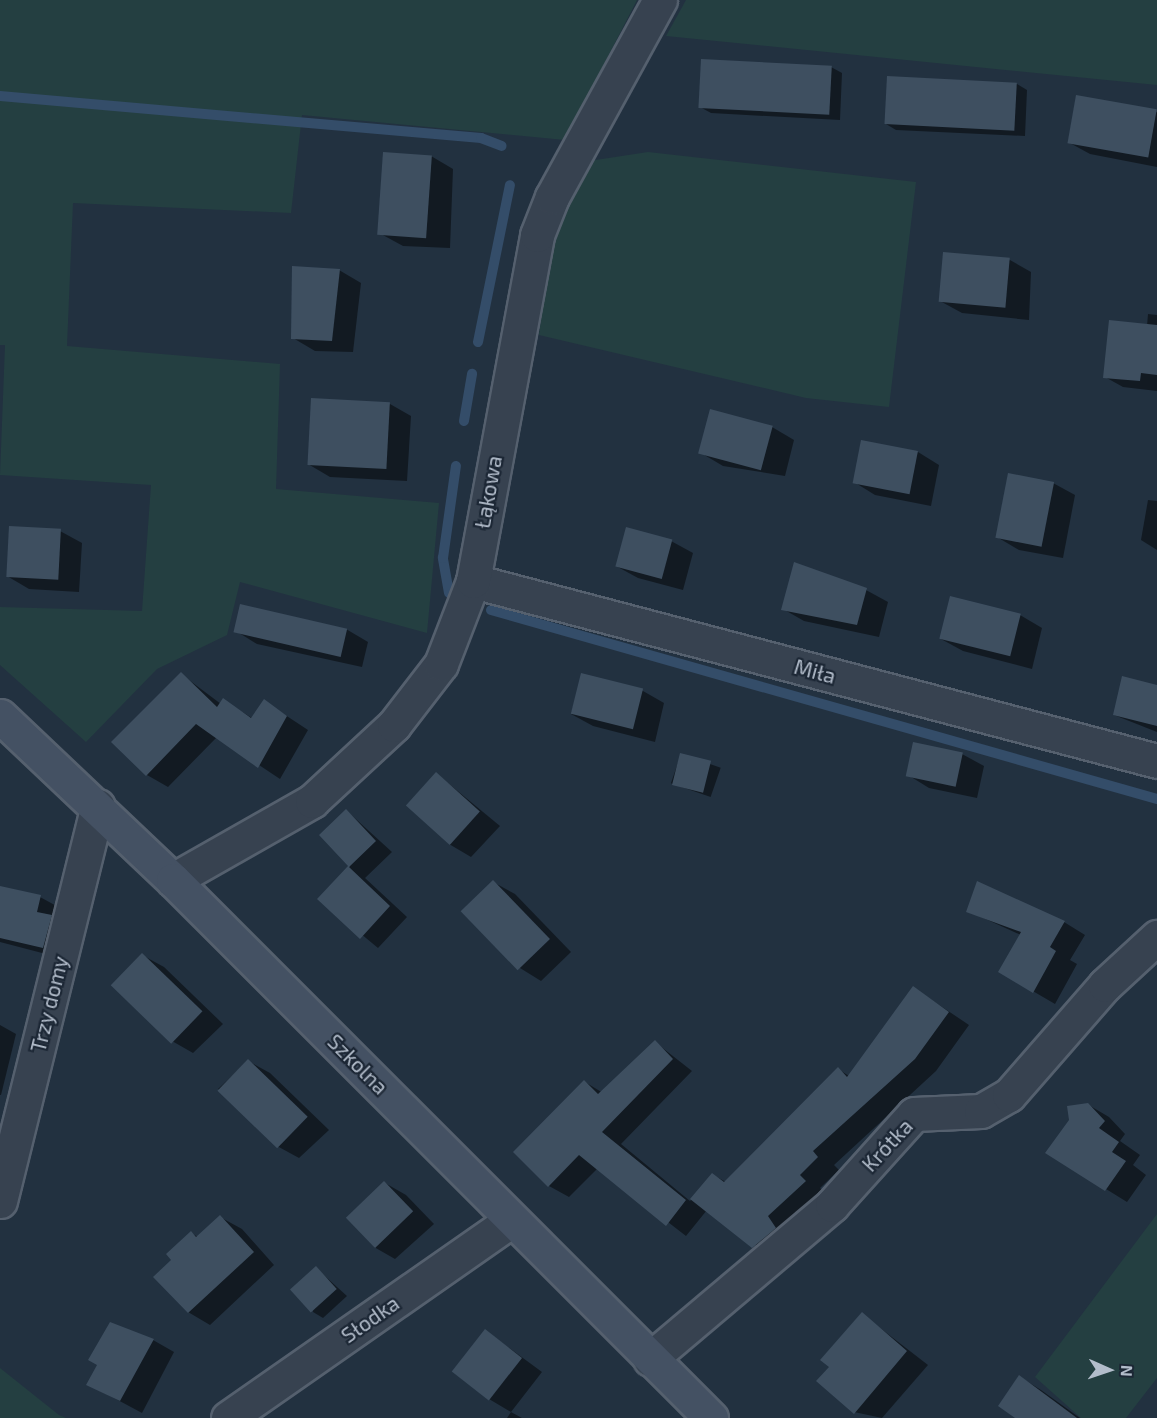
<!DOCTYPE html>
<meta charset="utf-8">
<style>
body{margin:0}
#map{position:relative;width:1157px;height:1418px;overflow:hidden;background:#223140;font-family:"Exo 2",sans-serif}
div>[style]{position:absolute}
.green>*{inset:0;background:#243f41}
.shadow>*{inset:0;background:#0007;transform-origin:0 0}
.stream>*{height:10px;margin:-5px;padding:0 5px;transform-origin:5px;border-radius:5px;background:#344d69}
.building>*{inset:0;background:#3e4f60;transform-origin:0 0}
.roads{filter:drop-shadow(2px 0 #55606e) drop-shadow(-2px 0 #55606e) drop-shadow(0 2px #55606e) drop-shadow(0 -2px #55606e)}
.street>*{height:33px;margin:-16.5px;padding:0 16.5px;transform-origin:16.5px;border-radius:16.5px;background:#374250}
.secondary>*{height:33px;margin:-16.5px;padding:0 16.5px;transform-origin:16.5px;border-radius:16.5px;background:#445163}
span{translate:-50% -50%;white-space:nowrap;text-align:center;line-height:1.15;-webkit-text-stroke:4.5px #1c2735;paint-order:stroke}
.street-label{font-size:21px;color:#b3bdcb}
.north{position:absolute;left:1079px;top:1340px;width:60px;height:60px;-webkit-text-stroke:4px #1c2735;paint-order:stroke;rotate:93deg;font-size:16px;font-weight:700;line-height:24px;text-align:center;color:#b3bdcb}
.north::after{content:'';display:block;margin:auto;width:21px;height:27px;background:#b3bdcb;clip-path:polygon(50% 0,100% 100%,50% 72%,0 100%)}
</style>
<div id="map">
<div class="green">
<i style="clip-path:polygon(0 0,637px 0,565px 140px,302px 115px,291px 213px,73px 203px,67px 346px,280px 364px,276px 489px,439px 503px,427px 633px,240px 582px,227px 635px,157px 669px,86px 742px,0 665px,0 607px,142px 611px,151px 485px,0 475px,5px 345px,0 345px)"></i>
<i style="clip-path:polygon(686px 0,1157px 0,1157px 85px,666px 36px)"></i>
<i style="clip-path:polygon(648px 152px,916px 182px,889px 407px,806px 398px,539px 335px,549px 249px,589px 161px)"></i>
<i style="clip-path:polygon(1157px 1214px,1157px 1378px,1126px 1418px,1081px 1418px,1035px 1377px)"></i>
<i style="clip-path:polygon(0 1368px,59px 1415px,66px 1418px,0 1418px)"></i>
</div>
<div class="shadow">
<i style="clip-path:polygon(831px 67px,842px 73px,840px 120px,711px 113px,700px 107px)"></i>
<i style="clip-path:polygon(1017px 84px,1027px 90px,1025px 136px,896px 130px,886px 124px)"></i>
<i style="clip-path:polygon(1157px 112px,1157px 167px,1090px 154px,1068px 142px)"></i>
<i style="clip-path:polygon(431px 156px,453px 169px,450px 248px,403px 246px,381px 234px)"></i>
<i style="clip-path:polygon(1010px 260px,1031px 272px,1029px 320px,962px 313px,940px 301px)"></i>
<i style="clip-path:polygon(339px 270px,361px 283px,353px 352px,315px 351px,293px 338px)"></i>
<i style="clip-path:polygon(1148px 314px,1157px 315px,1157px 391px,1123px 387px,1105px 377px,1147px 326px)"></i>
<i style="clip-path:polygon(390px 404px,411px 416px,407px 481px,330px 477px,308px 464px)"></i>
<i style="clip-path:polygon(772px 427px,794px 440px,785px 476px,723px 466px,701px 453px)"></i>
<i style="clip-path:polygon(918px 452px,939px 465px,931px 506px,875px 495px,854px 482px)"></i>
<i style="clip-path:polygon(1053px 483px,1075px 495px,1063px 558px,1019px 550px,997px 537px)"></i>
<i style="clip-path:polygon(1148px 500px,1157px 501px,1157px 550px,1141px 540px)"></i>
<i style="clip-path:polygon(60px 531px,82px 543px,79px 592px,29px 589px,7px 576px)"></i>
<i style="clip-path:polygon(671px 541px,693px 553px,683px 590px,638px 578px,616px 566px)"></i>
<i style="clip-path:polygon(866px 590px,888px 602px,879px 637px,804px 621px,783px 609px)"></i>
<i style="clip-path:polygon(1020px 615px,1042px 628px,1032px 669px,963px 651px,941px 639px)"></i>
<i style="clip-path:polygon(346px 629px,368px 642px,362px 667px,257px 644px,236px 631px)"></i>
<i style="clip-path:polygon(181px 674px,221px 704px,223px 700px,252px 718px,264px 701px,308px 730px,280px 779px,217px 737px,168px 787px,147px 775px)"></i>
<i style="clip-path:polygon(582px 675px,643px 691px,664px 703px,655px 742px,593px 726px,571px 714px)"></i>
<i style="clip-path:polygon(1157px 686px,1157px 732px,1114px 715px)"></i>
<i style="left:681px;top:754px;width:42px;height:31px;rotate:19deg"></i>
<i style="clip-path:polygon(962px 754px,984px 766px,977px 798px,929px 788px,908px 775px)"></i>
<i style="clip-path:polygon(437px 774px,500px 826px,471px 857px,449px 844px)"></i>
<i style="clip-path:polygon(347px 811px,392px 852px,365px 878px,407px 917px,378px 948px,319px 899px,350px 866px,321px 835px)"></i>
<i style="clip-path:polygon(493px 882px,515px 894px,571px 952px,541px 981px,520px 968px,464px 911px)"></i>
<i style="clip-path:polygon(0 887px,40px 897px,62px 909px,65px 959px,0 942px)"></i>
<i style="clip-path:polygon(968px 911px,1064px 922px,1085px 935px,1070px 960px,1077px 964px,1055px 1004px,1000px 972px,1021px 935px)"></i>
<i style="clip-path:polygon(142px 955px,164px 967px,223px 1024px,193px 1053px,172px 1041px)"></i>
<i style="clip-path:polygon(914px 988px,969px 1025px,936px 1071px,834px 1165px,839px 1170px,820px 1188px,826px 1194px,775px 1259px,707px 1210px,686px 1236px,598px 1168px,569px 1197px,549px 1186px,585px 1082px,603px 1093px,655px 1042px,692px 1071px,621px 1144px,690px 1201px,713px 1175px,726px 1182px,838px 1069px,849px 1076px)"></i>
<i style="clip-path:polygon(0 1025px,16px 1034px,1px 1095px,0 1095px)"></i>
<i style="clip-path:polygon(248px 1061px,270px 1073px,329px 1130px,299px 1158px,277px 1146px,218px 1089px)"></i>
<i style="clip-path:polygon(1087px 1104px,1109px 1117px,1125px 1134px,1120px 1141px,1140px 1155px,1133px 1165px,1146px 1175px,1127px 1202px,1106px 1189px)"></i>
<i style="clip-path:polygon(385px 1183px,406px 1195px,434px 1224px,395px 1259px,374px 1247px)"></i>
<i style="clip-path:polygon(220px 1217px,242px 1229px,274px 1265px,210px 1325px,188px 1312px,173px 1261px,191px 1233px,198px 1237px)"></i>
<i style="clip-path:polygon(316px 1268px,347px 1296px,323px 1318px,313px 1312px)"></i>
<i style="clip-path:polygon(862px 1314px,928px 1365px,882px 1418px,854px 1412px,831px 1367px)"></i>
<i style="clip-path:polygon(486px 1331px,542px 1372px,511px 1412px,522px 1418px,507px 1418px,511px 1412px,489px 1399px)"></i>
<i style="clip-path:polygon(153px 1340px,174px 1352px,142px 1413px,88px 1384px,99px 1365px)"></i>
<i style="clip-path:polygon(1020px 1377px,1041px 1390px,1080px 1418px,1017px 1418px)"></i>
</div>
<div class="stream">
<i style="left:0;top:96px;width:483px;rotate:5deg"></i>
<i style="left:481px;top:138px;width:22px;rotate:21deg"></i>
<i style="left:478px;top:342px;width:160px;rotate:-78.5deg"></i>
<i style="left:464px;top:421px;width:48px;rotate:-80.3deg"></i>
<i style="left:449px;top:593px;width:36px;rotate:-100deg"></i>
<i style="left:443px;top:558px;width:93px;rotate:-82deg"></i>
<i style="left:491px;top:610px;width:692px;rotate:15.84deg"></i>
</div>
<div class="building">
<i style="left:701px;top:59px;width:131px;height:49px;rotate:3deg"></i>
<i style="left:887px;top:76px;width:130px;height:48px;rotate:3deg"></i>
<i style="left:1076px;top:95px;width:82px;height:49px;rotate:10deg"></i>
<i style="left:383px;top:152px;width:49px;height:83px;rotate:4deg"></i>
<i style="left:943px;top:252px;width:67px;height:50px;rotate:5deg"></i>
<i style="clip-path:polygon(292px 266px,340px 269px,332px 341px,291px 339px)"></i>
<i style="clip-path:polygon(1109px 320px,1157px 325px,1157px 375px,1141px 373px,1140px 381px,1103px 378px)"></i>
<i style="left:311px;top:398px;width:79px;height:67px;rotate:3deg"></i>
<i style="left:710px;top:409px;width:65px;height:46px;rotate:15deg"></i>
<i style="left:861px;top:440px;width:58px;height:44px;rotate:11deg"></i>
<i style="left:1008px;top:473px;width:47px;height:66px;rotate:11deg"></i>
<i style="left:9px;top:526px;width:52px;height:51px;rotate:3deg"></i>
<i style="left:626px;top:527px;width:48px;height:41px;rotate:15deg"></i>
<i style="clip-path:polygon(794px 562px,867px 588px,857px 625px,781px 610px)"></i>
<i style="left:950px;top:596px;width:73px;height:44px;rotate:14deg"></i>
<i style="left:240px;top:604px;width:110px;height:29px;rotate:13deg"></i>
<i style="clip-path:polygon(181px 672px,217px 707px,223px 698px,251px 718px,264px 699px,287px 716px,258px 768px,196px 724px,146px 776px,111px 742px)"></i>
<i style="left:581px;top:673px;width:64px;height:42px;rotate:14deg"></i>
<i style="clip-path:polygon(1122px 676px,1157px 685px,1157px 726px,1113px 715px)"></i>
<i style="left:913px;top:742px;width:51px;height:35px;rotate:12deg"></i>
<i style="left:680px;top:753px;width:32px;height:33px;rotate:14deg"></i>
<i style="left:436px;top:772px;width:59px;height:45px;rotate:42deg"></i>
<i style="clip-path:polygon(346px 809px,376px 841px,349px 867px,390px 906px,360px 939px,317px 899px,348px 866px,319px 835px)"></i>
<i style="left:493px;top:880px;width:82px;height:45px;rotate:46deg"></i>
<i style="clip-path:polygon(977px 881px,1065px 921px,1050px 947px,1056px 951px,1033px 993px,998px 972px,1021px 932px,966px 912px)"></i>
<i style="clip-path:polygon(0 886px,41px 895px,37px 912px,52px 915px,43px 948px,0 938px)"></i>
<i style="left:142px;top:953px;width:84px;height:45px;rotate:44deg"></i>
<i style="clip-path:polygon(913px 986px,949px 1012px,915px 1059px,813px 1151px,818px 1157px,800px 1175px,806px 1181px,768px 1216px,776px 1228px,752px 1248px,690px 1199px,712px 1173px,724px 1182px,838px 1067px,847px 1077px)"></i>
<i style="clip-path:polygon(655px 1040px,673px 1059px,602px 1132px,686px 1200px,666px 1226px,579px 1155px,548px 1187px,513px 1152px,584px 1080px,598px 1094px)"></i>
<i style="left:248px;top:1059px;width:83px;height:44px;rotate:44deg"></i>
<i style="clip-path:polygon(1088px 1103px,1105px 1121px,1099px 1128px,1119px 1142px,1112px 1152px,1126px 1161px,1105px 1191px,1045px 1153px,1069px 1120px,1067px 1106px)"></i>
<i style="left:384px;top:1181px;width:42px;height:53px;rotate:46deg"></i>
<i style="clip-path:polygon(220px 1215px,254px 1252px,188px 1313px,153px 1277px,171px 1260px,166px 1254px,191px 1231px,196px 1237px)"></i>
<i style="left:316px;top:1266px;width:31px;height:35px;rotate:48deg"></i>
<i style="clip-path:polygon(862px 1312px,907px 1351px,854px 1414px,816px 1381px,829px 1367px,820px 1360px)"></i>
<i style="clip-path:polygon(110px 1322px,154px 1339px,120px 1401px,86px 1385px,97px 1365px,88px 1360px)"></i>
<i style="left:485px;top:1329px;width:47px;height:54px;rotate:38deg"></i>
<i style="clip-path:polygon(1019px 1375px,1077px 1418px,1015px 1418px,998px 1406px)"></i>
</div>
<div class="roads">
<div class="street">
<i style="left:473px;top:581px;width:707px;rotate:14.74deg"></i>
<i style="left:173px;top:880px;width:160px;rotate:-29.6deg"></i>
<i style="left:312px;top:801px;width:112px;rotate:-42.8deg"></i>
<i style="left:394px;top:725px;width:77px;rotate:-52.4deg"></i>
<i style="left:441px;top:664px;width:89px;rotate:-68.9deg"></i>
<i style="left:473px;top:581px;width:352px;rotate:-79.5deg"></i>
<i style="left:537px;top:235px;width:41px;rotate:-68.5deg"></i>
<i style="left:552px;top:197px;width:225px;rotate:-61.3deg"></i>
<i style="left:0;top:1201px;width:407px;rotate:-76.1deg"></i>
<i style="left:650px;top:1359px;width:238px;rotate:-40.2deg"></i>
<i style="left:832px;top:1205px;width:122px;rotate:-48deg"></i>
<i style="left:914px;top:1114px;width:67px;rotate:-2.6deg"></i>
<i style="left:981px;top:1111px;width:32px;rotate:-30deg"></i>
<i style="left:1009px;top:1095px;width:146px;rotate:-48.9deg"></i>
<i style="left:1105px;top:985px;width:71px;rotate:-42.7deg"></i>
<i style="left:228px;top:1418px;width:346px;rotate:-34.9deg"></i>
</div>
<div class="secondary">
<i style="left:0;top:716px;width:238px;rotate:43.5deg"></i>
<i style="left:173px;top:880px;width:761px;rotate:45deg"></i>
</div>
</div>
<div class="street-label">
<span style="left:488px;top:492px;rotate:-80deg">Łąkowa</span>
<span style="left:815px;top:671px;rotate:15deg">Miła</span>
<span style="left:49px;top:1004px;rotate:-76deg">Trzy domy</span>
<span style="left:358px;top:1064px;rotate:45deg">Szkolna</span>
<span style="left:887px;top:1145px;rotate:-47deg">Krótka</span>
<span style="left:370px;top:1319px;rotate:-35deg">Słodka</span>
</div>
<div class="north">N</div>
</div>
